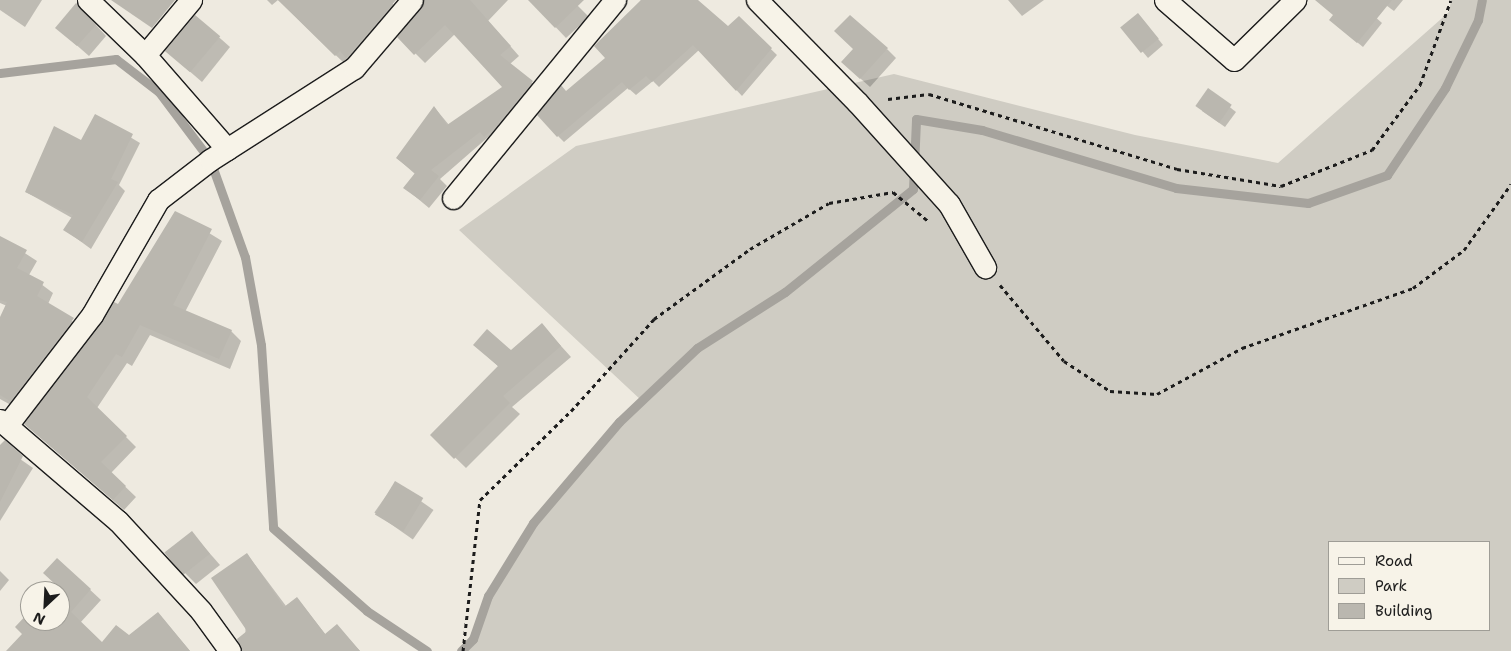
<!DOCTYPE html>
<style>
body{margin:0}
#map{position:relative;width:1511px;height:651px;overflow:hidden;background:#eeeae0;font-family:"Shantell Sans",sans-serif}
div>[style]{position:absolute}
.green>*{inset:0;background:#cfccc3}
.shadow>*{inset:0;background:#0003;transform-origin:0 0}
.stream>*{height:9px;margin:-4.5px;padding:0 4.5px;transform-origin:4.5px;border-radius:4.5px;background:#a6a39d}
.building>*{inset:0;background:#bab7af;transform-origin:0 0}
.path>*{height:3px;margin-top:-1.5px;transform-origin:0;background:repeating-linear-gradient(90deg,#1c1c1c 0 4px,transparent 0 8px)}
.roads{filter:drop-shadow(1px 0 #1c1c1c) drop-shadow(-1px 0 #1c1c1c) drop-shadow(0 1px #1c1c1c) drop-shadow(0 -1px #1c1c1c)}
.street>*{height:21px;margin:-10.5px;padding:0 10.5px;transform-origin:10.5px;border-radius:10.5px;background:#f7f3e8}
span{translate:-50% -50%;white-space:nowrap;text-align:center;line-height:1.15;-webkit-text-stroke:5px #f7f3e8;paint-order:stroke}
.legend{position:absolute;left:1328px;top:541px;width:162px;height:90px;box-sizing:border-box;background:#f7f3e8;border:1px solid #9f9d96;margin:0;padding:6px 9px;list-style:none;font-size:15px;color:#1c1c1c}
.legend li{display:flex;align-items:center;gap:10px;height:25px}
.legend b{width:25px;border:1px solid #9f9d96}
.north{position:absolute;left:20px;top:581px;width:50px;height:50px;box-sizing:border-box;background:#f7f3e8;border:1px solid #9f9d96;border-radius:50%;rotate:205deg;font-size:14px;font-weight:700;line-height:20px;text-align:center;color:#1c1c1c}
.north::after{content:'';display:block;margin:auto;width:18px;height:22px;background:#1c1c1c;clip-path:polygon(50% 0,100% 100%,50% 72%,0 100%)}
</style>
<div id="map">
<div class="green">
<i style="clip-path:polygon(evenodd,1451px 0,1511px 0,1511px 651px,461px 651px,473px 639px,488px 596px,533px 523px,642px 401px,459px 230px,576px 146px,894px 74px,1135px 135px,1278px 163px,1449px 12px,1451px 0,1330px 542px,1490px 542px,1490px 630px,1330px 630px,1330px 542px)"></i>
</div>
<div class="shadow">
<i style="clip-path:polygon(0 0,42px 0,25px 27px,0 10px)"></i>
<i style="clip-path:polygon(267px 0,278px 0,272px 5px)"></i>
<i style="clip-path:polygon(278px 0,389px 0,401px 12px,345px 64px)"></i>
<i style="clip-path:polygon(436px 0,508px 0,488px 21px,519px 56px,510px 64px,541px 91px,440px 179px,447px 186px,429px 208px,405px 188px,415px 174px,397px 158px,435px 108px,449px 125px,504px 87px,455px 34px,425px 63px,399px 37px)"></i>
<i style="clip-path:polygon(530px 0,572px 0,589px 17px,566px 38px)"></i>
<i style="clip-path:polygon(641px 0,696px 0,728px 27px,739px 18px,777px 55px,742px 96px,699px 50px,659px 87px,653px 81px,636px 95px,628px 88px,564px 142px,558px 136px,567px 92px,607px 58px)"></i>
<i style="clip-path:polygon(1008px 0,1044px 0,1022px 16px)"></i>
<i style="clip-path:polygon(1339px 0,1356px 0,1382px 23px,1363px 47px,1336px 25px)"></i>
<i style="clip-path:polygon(1379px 0,1403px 0,1394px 11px)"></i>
<i style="clip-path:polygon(87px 15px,106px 36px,89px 56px,57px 28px)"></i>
<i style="clip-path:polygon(195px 16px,230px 47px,202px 82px,180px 63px)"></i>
<i style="clip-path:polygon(1143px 20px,1163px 45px,1148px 58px,1122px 27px)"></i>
<i style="clip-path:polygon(887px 49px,896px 58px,870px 87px,852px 71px)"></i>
<i style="clip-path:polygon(1208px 90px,1236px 112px,1225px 127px,1202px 111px)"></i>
<i style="clip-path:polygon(95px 116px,140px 143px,119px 185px,125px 191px,91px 249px,65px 230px,72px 218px,26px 192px,82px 141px)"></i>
<i style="clip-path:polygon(175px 212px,222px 241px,185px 312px,231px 331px,241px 341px,230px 369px,150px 335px,132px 366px,127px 363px,97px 408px,136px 447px,111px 473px,136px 497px,124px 510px,25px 424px,119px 306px)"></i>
<i style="clip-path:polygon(0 237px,37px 261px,29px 275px,53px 293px,48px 304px,83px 329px,20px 410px,0 399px,0 320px,7px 306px,0 303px)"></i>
<i style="clip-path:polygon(542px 325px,571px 357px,512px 407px,520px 414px,466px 468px,432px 435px,499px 367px,475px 345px,511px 352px)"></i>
<i style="clip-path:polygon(0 445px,33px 468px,0 521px)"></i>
<i style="left:395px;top:483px;width:47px;height:36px;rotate:35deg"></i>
<i style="clip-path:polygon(191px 532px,220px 565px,196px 584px,185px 573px)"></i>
<i style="clip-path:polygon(247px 554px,286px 606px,297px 598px,326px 635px,337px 626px,360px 651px,245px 651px)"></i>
<i style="clip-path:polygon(57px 559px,101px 600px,80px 623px,102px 644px,129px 637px,158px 613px,190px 651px,8px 651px,24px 634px,30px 613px,30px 621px,60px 621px)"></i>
<i style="clip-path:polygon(0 571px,9px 580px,0 591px)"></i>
</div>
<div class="stream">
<i style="left:0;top:73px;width:117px;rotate:-6.9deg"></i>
<i style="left:116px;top:59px;width:54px;rotate:37.5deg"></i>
<i style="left:159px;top:92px;width:85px;rotate:53.1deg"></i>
<i style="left:210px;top:160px;width:103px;rotate:70.2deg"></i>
<i style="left:245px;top:257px;width:89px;rotate:79.7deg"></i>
<i style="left:261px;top:345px;width:183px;rotate:86.2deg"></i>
<i style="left:273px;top:528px;width:125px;rotate:41.4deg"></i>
<i style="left:367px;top:611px;width:72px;rotate:33.7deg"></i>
<i style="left:461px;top:651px;width:17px;rotate:-45deg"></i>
<i style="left:473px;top:639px;width:46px;rotate:-70.8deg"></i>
<i style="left:488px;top:596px;width:86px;rotate:-58.3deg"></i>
<i style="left:533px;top:523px;width:133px;rotate:-49.6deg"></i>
<i style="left:619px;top:422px;width:108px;rotate:-43.5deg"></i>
<i style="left:697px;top:348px;width:104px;rotate:-32.5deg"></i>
<i style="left:785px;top:292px;width:164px;rotate:-38.8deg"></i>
<i style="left:913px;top:189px;width:70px;rotate:-87.5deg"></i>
<i style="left:916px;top:119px;width:67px;rotate:9.5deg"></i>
<i style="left:982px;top:130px;width:202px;rotate:16.6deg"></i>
<i style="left:1176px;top:188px;width:133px;rotate:6.5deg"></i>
<i style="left:1308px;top:203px;width:84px;rotate:-19.5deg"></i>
<i style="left:1387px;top:175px;width:105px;rotate:-56.3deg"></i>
<i style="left:1445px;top:88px;width:76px;rotate:-64.1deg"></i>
<i style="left:1478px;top:20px;width:20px;rotate:-79deg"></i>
</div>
<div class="building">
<i style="clip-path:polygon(111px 0,175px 0,152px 28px)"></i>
<i style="clip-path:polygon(278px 0,396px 0,346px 58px,340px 51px,335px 56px)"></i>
<i style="clip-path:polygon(424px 0,470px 0,511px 46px,500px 55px,533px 81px,494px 128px,484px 137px,480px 132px,431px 170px,439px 176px,420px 200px,403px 188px,415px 173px,396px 158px,434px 106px,447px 125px,502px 87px,445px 25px,414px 55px,397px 37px)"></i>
<i style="clip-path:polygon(528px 0,584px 0,555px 28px)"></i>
<i style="clip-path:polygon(641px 0,698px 0,728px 26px,739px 16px,772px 48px,736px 91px,693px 45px,652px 82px,646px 76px,629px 90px,622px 82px,557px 137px,537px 115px,561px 85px,566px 91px,605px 58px,594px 46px)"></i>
<i style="clip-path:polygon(1315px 0,1392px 0,1357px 43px,1329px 20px,1333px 15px)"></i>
<i style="clip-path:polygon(76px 3px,96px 25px,77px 46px,55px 28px)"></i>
<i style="left:1138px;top:13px;width:33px;height:23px;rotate:51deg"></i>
<i style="left:195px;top:15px;width:33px;height:47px;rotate:40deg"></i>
<i style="clip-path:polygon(850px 15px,888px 48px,860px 79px,841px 62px,853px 49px,834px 31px)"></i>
<i style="left:1208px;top:88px;width:29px;height:22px;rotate:35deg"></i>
<i style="clip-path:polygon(95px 114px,133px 134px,111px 179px,118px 182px,82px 242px,63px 230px,73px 215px,25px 192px,54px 126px,81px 140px)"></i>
<i style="clip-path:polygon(175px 211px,212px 229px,173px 305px,232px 330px,219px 359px,140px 325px,122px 357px,116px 354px,87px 397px,127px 436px,101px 462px,126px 486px,113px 500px,24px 424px,114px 302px,118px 304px)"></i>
<i style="clip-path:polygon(0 236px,27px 250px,17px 268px,44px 282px,37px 296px,74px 318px,10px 401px,0 395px,0 317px,7px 302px,0 300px)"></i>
<i style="clip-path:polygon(542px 323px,561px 346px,503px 396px,510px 403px,454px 459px,430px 435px,498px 366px,473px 345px,487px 329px,511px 350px)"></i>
<i style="clip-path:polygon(5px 440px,23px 456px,0 502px,0 445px)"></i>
<i style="left:395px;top:481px;width:33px;height:39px;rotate:31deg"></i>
<i style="left:192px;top:531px;width:29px;height:35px;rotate:52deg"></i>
<i style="clip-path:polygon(247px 553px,284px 607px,297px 597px,325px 634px,337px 624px,360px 651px,242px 651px,237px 639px,247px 631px,211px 578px)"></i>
<i style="clip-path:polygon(57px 558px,91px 589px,71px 612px,102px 642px,116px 625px,129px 635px,158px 612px,190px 651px,6px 651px,22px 634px,15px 627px,30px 611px,30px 621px,60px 621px,60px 591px,50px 591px,56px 585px,43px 573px)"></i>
</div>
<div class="path">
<i style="left:888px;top:99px;width:41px;rotate:-7deg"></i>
<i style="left:929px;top:94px;width:259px;rotate:16.8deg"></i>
<i style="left:1177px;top:169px;width:105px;rotate:9.3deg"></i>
<i style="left:1281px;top:186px;width:98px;rotate:-21.6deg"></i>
<i style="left:1372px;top:150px;width:81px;rotate:-53.6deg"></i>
<i style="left:1420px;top:85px;width:90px;rotate:-70deg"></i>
<i style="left:1000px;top:285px;width:99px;rotate:49.9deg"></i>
<i style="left:1064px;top:361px;width:55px;rotate:33.1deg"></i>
<i style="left:1110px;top:391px;width:47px;rotate:3.7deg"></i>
<i style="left:1157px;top:394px;width:97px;rotate:-28.4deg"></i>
<i style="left:1242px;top:348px;width:181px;rotate:-19.3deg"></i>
<i style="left:1413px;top:288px;width:64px;rotate:-36.7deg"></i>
<i style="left:1464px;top:250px;width:81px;rotate:-54.5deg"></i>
<i style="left:463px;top:651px;width:152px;rotate:-83.6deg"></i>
<i style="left:480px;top:500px;width:127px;rotate:-44.4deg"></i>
<i style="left:571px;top:411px;width:124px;rotate:-47.9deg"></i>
<i style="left:654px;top:319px;width:119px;rotate:-36.1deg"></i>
<i style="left:750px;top:249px;width:91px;rotate:-30.2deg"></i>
<i style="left:829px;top:203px;width:65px;rotate:-9.8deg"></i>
<i style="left:893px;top:192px;width:45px;rotate:39.6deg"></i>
</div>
<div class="roads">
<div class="street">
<i style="left:88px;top:0;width:79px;rotate:44deg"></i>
<i style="left:145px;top:55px;width:125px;rotate:48.9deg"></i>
<i style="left:757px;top:0;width:143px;rotate:45.6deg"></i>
<i style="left:857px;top:102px;width:137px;rotate:48deg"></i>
<i style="left:949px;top:204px;width:73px;rotate:60.3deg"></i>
<i style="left:1165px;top:0;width:91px;rotate:41deg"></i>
<i style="left:1234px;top:60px;width:86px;rotate:-44.5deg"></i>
<i style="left:145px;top:55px;width:72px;rotate:-50.1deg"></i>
<i style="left:453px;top:198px;width:256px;rotate:-50.7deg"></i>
<i style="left:0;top:420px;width:155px;rotate:40.6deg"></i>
<i style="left:118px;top:521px;width:122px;rotate:47.3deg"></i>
<i style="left:201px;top:611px;width:49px;rotate:54.1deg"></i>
<i style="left:8px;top:424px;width:138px;rotate:-52.4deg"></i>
<i style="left:92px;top:315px;width:133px;rotate:-60.1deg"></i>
<i style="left:158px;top:200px;width:66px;rotate:-37.6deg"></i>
<i style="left:210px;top:160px;width:171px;rotate:-32.6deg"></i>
<i style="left:354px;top:68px;width:89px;rotate:-49.5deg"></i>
</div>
</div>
<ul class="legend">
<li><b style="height:6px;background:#f7f3e8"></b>Road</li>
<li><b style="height:14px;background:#cfccc3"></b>Park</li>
<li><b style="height:14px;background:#bab7af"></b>Building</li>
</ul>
<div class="north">N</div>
</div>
